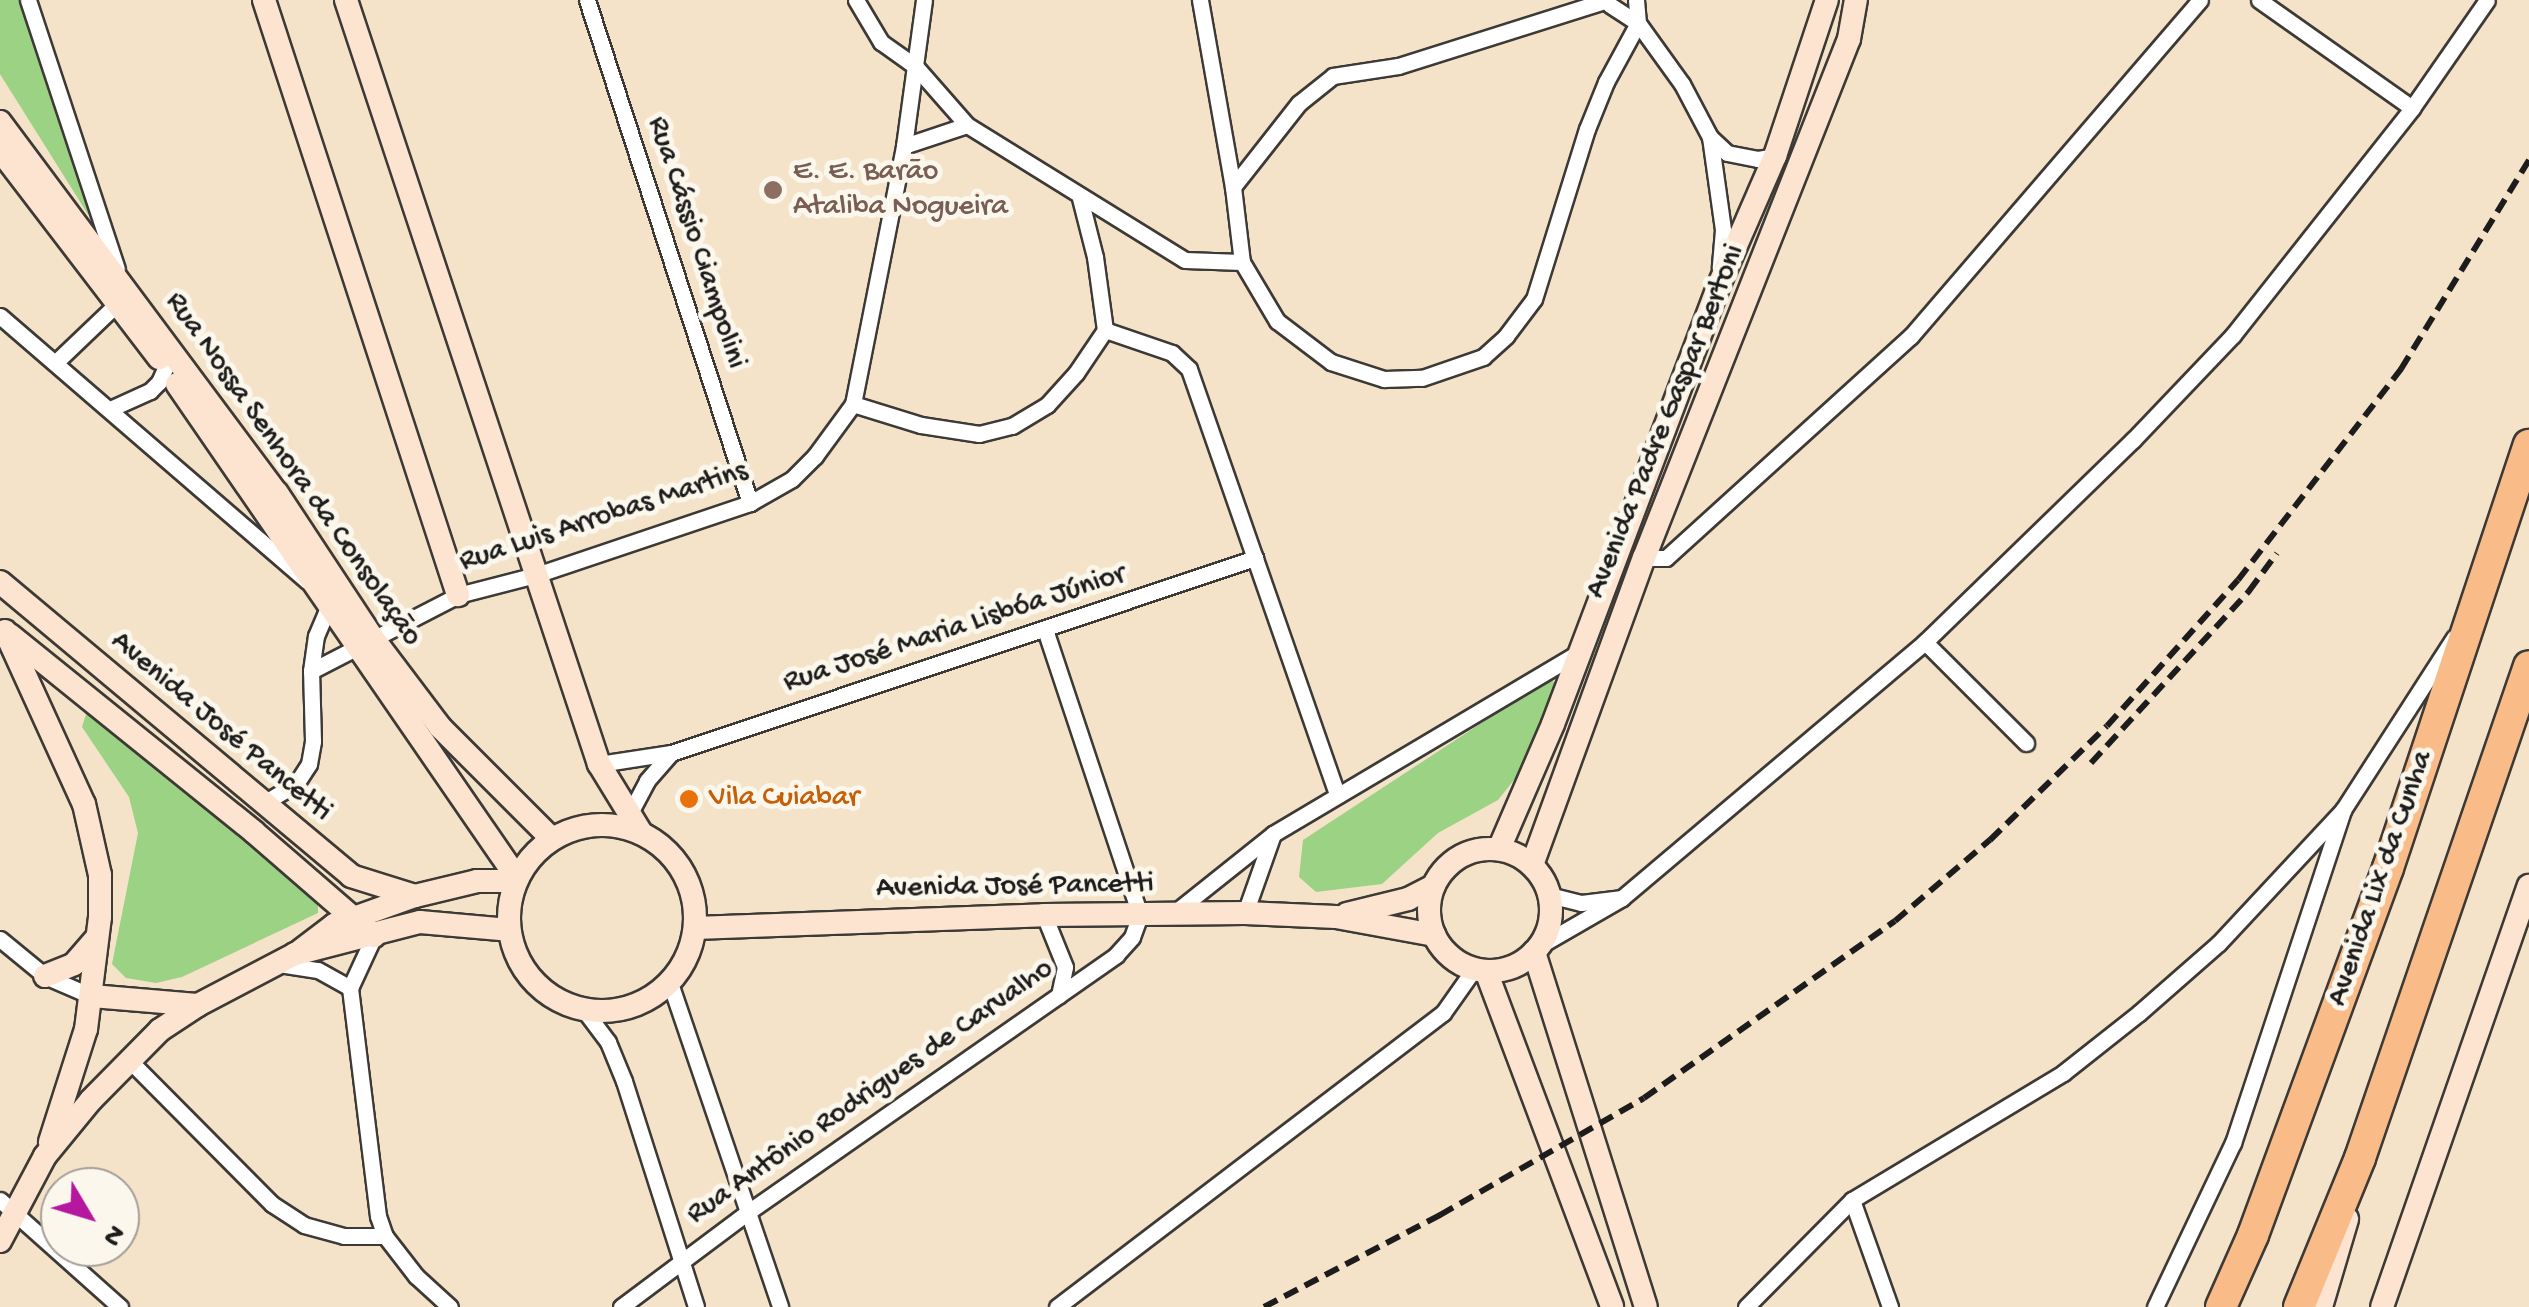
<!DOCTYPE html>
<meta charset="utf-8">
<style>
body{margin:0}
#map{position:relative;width:2529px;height:1307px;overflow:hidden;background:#f5e3c9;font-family:"Gochi Hand",sans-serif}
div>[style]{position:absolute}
.green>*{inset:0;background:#9cd284}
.roads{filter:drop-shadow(2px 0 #3d3a36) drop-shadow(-2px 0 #3d3a36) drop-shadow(0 2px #3d3a36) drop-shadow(0 -2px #3d3a36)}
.street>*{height:15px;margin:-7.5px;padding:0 7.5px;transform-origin:7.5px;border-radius:7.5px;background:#fff}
.secondary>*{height:22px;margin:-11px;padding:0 11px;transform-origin:11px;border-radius:11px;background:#fde4d0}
.secondary>.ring{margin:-11px;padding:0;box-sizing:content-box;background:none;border:22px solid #fde4d0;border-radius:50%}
.highway>*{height:30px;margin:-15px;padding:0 15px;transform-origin:15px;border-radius:15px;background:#f9bc89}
.rail>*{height:6px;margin-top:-3px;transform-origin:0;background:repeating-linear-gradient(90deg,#1c1c1c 0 15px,transparent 0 23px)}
.dots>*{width:28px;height:28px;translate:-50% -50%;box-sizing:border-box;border:5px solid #fbf7ec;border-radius:50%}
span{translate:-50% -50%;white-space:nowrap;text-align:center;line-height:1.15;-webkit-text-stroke:10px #fbf7ec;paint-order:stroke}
.education-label{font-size:30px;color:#785e54}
.left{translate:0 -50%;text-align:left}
.street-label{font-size:30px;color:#1c1c1c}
.food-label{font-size:30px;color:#c56008}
.north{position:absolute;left:40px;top:1167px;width:100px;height:100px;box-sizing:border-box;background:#fbf7ec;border:2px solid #a29f99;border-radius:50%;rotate:128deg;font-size:28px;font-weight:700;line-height:40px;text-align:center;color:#1c1c1c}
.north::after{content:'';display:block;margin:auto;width:35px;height:45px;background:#b5179e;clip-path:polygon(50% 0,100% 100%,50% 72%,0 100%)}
</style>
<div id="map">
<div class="green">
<i style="clip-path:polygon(0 0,30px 0,99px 232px,0 74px)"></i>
<i style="clip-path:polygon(1550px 678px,1561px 690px,1530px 760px,1498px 800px,1438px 833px,1382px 884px,1316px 892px,1299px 877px,1303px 840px)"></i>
<i style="clip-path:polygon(86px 714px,96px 714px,318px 901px,318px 913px,182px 977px,156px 983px,126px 978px,112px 964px,138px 833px,129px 797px,82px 727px)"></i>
</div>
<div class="roads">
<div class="street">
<i style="left:28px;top:0;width:283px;rotate:71.7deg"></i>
<i style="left:587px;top:0;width:529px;rotate:72.04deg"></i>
<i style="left:856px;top:0;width:49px;rotate:59.2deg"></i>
<i style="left:881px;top:42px;width:43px;rotate:35.5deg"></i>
<i style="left:916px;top:67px;width:77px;rotate:48.7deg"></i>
<i style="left:967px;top:125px;width:256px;rotate:31.8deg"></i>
<i style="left:1185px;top:260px;width:57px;rotate:2deg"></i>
<i style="left:1200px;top:0;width:190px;rotate:80deg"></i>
<i style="left:1636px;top:0;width:23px;rotate:85deg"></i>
<i style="left:2259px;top:0;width:187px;rotate:35.2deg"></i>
<i style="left:1601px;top:2px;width:213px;rotate:162.5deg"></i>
<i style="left:1398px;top:66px;width:66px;rotate:171.3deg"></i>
<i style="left:1333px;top:76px;width:43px;rotate:141.5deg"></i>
<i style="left:1299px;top:103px;width:107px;rotate:128.2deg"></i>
<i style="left:1233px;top:187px;width:76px;rotate:83.2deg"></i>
<i style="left:1242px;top:262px;width:69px;rotate:59.3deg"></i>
<i style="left:1277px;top:321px;width:68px;rotate:37.2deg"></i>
<i style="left:1331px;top:362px;width:56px;rotate:17.8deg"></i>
<i style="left:1384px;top:379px;width:38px;rotate:-2deg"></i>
<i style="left:1422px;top:378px;width:65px;rotate:-19deg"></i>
<i style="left:1483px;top:357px;width:31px;rotate:-42deg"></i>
<i style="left:1506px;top:336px;width:46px;rotate:-52.9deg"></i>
<i style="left:1534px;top:299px;width:178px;rotate:-72.7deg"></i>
<i style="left:1587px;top:129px;width:51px;rotate:-68deg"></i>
<i style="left:1606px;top:82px;width:67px;rotate:-61.5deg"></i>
<i style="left:1610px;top:5px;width:33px;rotate:33deg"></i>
<i style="left:1638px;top:23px;width:75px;rotate:54.2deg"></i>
<i style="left:1682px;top:84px;width:60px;rotate:62.2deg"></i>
<i style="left:1710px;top:137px;width:94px;rotate:82deg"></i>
<i style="left:1723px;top:230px;width:38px;rotate:95deg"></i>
<i style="left:1710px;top:137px;width:23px;rotate:43deg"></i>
<i style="left:1727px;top:153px;width:32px;rotate:11deg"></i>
<i style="left:1758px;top:159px;width:17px;rotate:-10deg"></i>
<i style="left:904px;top:146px;width:66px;rotate:-18.4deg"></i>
<i style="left:0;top:316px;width:406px;rotate:40.8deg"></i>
<i style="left:1105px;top:330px;width:71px;rotate:18.9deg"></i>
<i style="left:1172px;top:353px;width:23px;rotate:43deg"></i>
<i style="left:1189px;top:369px;width:451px;rotate:70.8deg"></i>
<i style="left:56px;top:362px;width:91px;rotate:-43.7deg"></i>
<i style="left:853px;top:404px;width:71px;rotate:17.2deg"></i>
<i style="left:921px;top:425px;width:59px;rotate:8.8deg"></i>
<i style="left:979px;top:434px;width:34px;rotate:-14deg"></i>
<i style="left:1012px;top:426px;width:41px;rotate:-31deg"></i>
<i style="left:1047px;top:405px;width:43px;rotate:-47.8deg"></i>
<i style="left:1076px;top:373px;width:52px;rotate:-56deg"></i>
<i style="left:1105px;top:330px;width:74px;rotate:-97.8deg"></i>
<i style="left:1095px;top:257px;width:61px;rotate:-104.3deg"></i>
<i style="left:110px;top:409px;width:44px;rotate:-24.2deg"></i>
<i style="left:150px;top:391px;width:13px;rotate:-45deg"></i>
<i style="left:159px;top:382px;width:32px;rotate:-66deg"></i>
<i style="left:1644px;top:558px;width:22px"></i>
<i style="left:1666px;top:558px;width:331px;rotate:-42.2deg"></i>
<i style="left:1911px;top:336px;width:443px;rotate:-49.3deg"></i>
<i style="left:1925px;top:642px;width:143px;rotate:45deg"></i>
<i style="left:311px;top:671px;width:165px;rotate:-27.3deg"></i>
<i style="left:458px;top:595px;width:81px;rotate:-14.4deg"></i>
<i style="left:536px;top:575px;width:226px;rotate:-18.6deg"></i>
<i style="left:750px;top:503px;width:48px;rotate:-29.7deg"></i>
<i style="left:792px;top:479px;width:33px;rotate:-45deg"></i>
<i style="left:815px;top:456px;width:64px;rotate:-53.8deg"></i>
<i style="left:853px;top:404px;width:263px;rotate:-78.8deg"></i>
<i style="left:904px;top:146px;width:147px;rotate:-82.2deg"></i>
<i style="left:671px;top:753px;width:616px;rotate:-18.46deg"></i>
<i style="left:599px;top:764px;width:73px;rotate:-8.7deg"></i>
<i style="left:671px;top:753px;width:37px;rotate:131deg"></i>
<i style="left:647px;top:781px;width:36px;rotate:118deg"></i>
<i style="left:264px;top:803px;width:37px;rotate:-31deg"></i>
<i style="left:296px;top:784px;width:24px;rotate:-57deg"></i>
<i style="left:309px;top:764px;width:23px;rotate:-80deg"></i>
<i style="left:313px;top:741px;width:70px;rotate:-91.6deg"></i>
<i style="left:311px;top:671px;width:35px;rotate:-82deg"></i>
<i style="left:316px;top:636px;width:34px;rotate:-67deg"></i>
<i style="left:1273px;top:834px;width:355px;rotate:-30.7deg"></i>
<i style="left:1622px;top:898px;width:397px;rotate:-40.2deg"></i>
<i style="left:1925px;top:642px;width:290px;rotate:-44.2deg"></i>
<i style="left:2133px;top:440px;width:145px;rotate:-46.4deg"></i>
<i style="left:2233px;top:335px;width:289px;rotate:-51.7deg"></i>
<i style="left:2412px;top:108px;width:131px;rotate:-55.2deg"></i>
<i style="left:1174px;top:913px;width:127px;rotate:-38.6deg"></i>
<i style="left:1273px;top:834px;width:84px;rotate:109.5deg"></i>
<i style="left:1044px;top:915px;width:56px;rotate:68deg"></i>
<i style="left:1065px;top:967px;width:29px;rotate:102deg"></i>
<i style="left:374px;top:936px;width:57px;rotate:114.8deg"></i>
<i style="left:350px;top:988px;width:230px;rotate:83deg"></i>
<i style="left:378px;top:1216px;width:21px;rotate:71deg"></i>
<i style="left:385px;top:1236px;width:51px;rotate:52.2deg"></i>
<i style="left:416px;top:1276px;width:46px;rotate:42.4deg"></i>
<i style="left:0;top:939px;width:58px;rotate:39.4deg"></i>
<i style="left:45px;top:976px;width:50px;rotate:23.5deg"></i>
<i style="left:1539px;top:946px;width:96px;rotate:-30deg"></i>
<i style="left:1622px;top:898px;width:41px;rotate:173deg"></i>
<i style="left:1581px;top:903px;width:33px;rotate:-166deg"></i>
<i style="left:279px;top:964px;width:39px;rotate:9deg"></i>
<i style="left:318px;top:970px;width:37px;rotate:29deg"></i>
<i style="left:670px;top:983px;width:342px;rotate:71.2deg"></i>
<i style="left:584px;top:1010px;width:40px;rotate:53deg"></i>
<i style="left:608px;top:1042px;width:42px;rotate:67.7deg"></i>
<i style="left:624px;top:1081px;width:237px;rotate:72.3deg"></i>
<i style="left:128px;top:1059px;width:204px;rotate:45.2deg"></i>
<i style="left:272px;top:1204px;width:38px;rotate:33deg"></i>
<i style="left:304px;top:1225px;width:41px;rotate:15.4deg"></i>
<i style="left:344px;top:1236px;width:41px"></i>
<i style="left:0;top:1200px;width:161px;rotate:41.7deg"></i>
<i style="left:1852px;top:1200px;width:114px;rotate:70.4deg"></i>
<i style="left:621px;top:1307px;width:159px;rotate:-36.8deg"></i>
<i style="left:748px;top:1212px;width:449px;rotate:-34.9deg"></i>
<i style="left:1116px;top:955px;width:24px;rotate:-48deg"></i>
<i style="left:1132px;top:937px;width:23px;rotate:-70deg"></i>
<i style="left:1140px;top:915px;width:300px;rotate:-108.4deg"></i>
<i style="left:1057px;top:1307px;width:485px;rotate:-37.3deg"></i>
<i style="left:1443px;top:1013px;width:54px;rotate:-54.8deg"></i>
<i style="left:1746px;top:1307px;width:151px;rotate:-45.3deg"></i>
<i style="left:1852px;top:1200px;width:246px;rotate:-31deg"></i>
<i style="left:2063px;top:1073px;width:97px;rotate:-38.3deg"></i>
<i style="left:2139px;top:1013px;width:106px;rotate:-41.2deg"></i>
<i style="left:2219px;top:943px;width:182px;rotate:-47deg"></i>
<i style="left:2155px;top:1307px;width:182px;rotate:-64.6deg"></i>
<i style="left:2233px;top:1143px;width:351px;rotate:-71.7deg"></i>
<i style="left:2343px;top:810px;width:205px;rotate:-57.2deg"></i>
</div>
<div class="secondary">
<i style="left:264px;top:0;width:626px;rotate:71.94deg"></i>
<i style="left:346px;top:0;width:805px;rotate:71.68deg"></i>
<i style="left:599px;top:764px;width:79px;rotate:58.5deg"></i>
<i style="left:0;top:122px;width:463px;rotate:53.3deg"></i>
<i style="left:277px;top:493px;width:173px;rotate:56.6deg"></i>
<i style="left:372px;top:637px;width:113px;rotate:52.9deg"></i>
<i style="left:440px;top:727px;width:157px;rotate:45deg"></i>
<i style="left:0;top:150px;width:262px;rotate:52.6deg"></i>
<i style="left:177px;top:384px;width:600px;rotate:55.46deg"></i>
<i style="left:0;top:582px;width:458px;rotate:39.9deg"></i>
<i style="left:351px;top:876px;width:67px;rotate:17.4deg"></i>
<i style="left:5px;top:631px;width:190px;rotate:65.5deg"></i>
<i style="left:84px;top:804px;width:73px;rotate:77.3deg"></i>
<i style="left:100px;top:875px;width:42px;rotate:90deg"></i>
<i style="left:100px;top:917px;width:113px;rotate:97.1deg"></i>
<i style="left:86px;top:1029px;width:119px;rotate:107.7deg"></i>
<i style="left:10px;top:635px;width:314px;rotate:38.9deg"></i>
<i style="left:254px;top:832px;width:159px;rotate:40.9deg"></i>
<i class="ring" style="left:509px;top:825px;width:164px;height:164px"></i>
<i style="left:1499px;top:849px;width:136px;rotate:-66.6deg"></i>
<i style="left:1553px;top:724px;width:467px;rotate:-69.3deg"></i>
<i style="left:1718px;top:287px;width:143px;rotate:-66.5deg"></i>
<i style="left:1775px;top:156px;width:164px;rotate:-71.6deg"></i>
<i class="ring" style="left:1429px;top:849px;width:100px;height:100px"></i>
<i style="left:1532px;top:865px;width:327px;rotate:-70deg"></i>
<i style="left:1644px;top:558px;width:558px;rotate:-68.45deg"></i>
<i style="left:1849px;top:39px;width:40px;rotate:-80deg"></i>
<i style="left:1347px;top:914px;width:63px;rotate:-13.8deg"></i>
<i style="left:1408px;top:899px;width:29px;rotate:-27deg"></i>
<i style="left:695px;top:928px;width:349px;rotate:-2.1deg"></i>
<i style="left:1044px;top:915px;width:201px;rotate:-0.6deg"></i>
<i style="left:1245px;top:913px;width:91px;rotate:2.5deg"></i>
<i style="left:1336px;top:917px;width:100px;rotate:10.4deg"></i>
<i style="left:300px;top:951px;width:43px;rotate:-37.4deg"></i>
<i style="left:334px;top:925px;width:86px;rotate:-19.7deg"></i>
<i style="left:415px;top:896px;width:64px;rotate:-13.6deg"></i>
<i style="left:477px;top:881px;width:39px"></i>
<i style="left:1534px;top:952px;width:372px;rotate:72.5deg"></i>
<i style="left:1486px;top:971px;width:359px;rotate:69.4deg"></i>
<i style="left:45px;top:976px;width:31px;rotate:-22deg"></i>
<i style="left:74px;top:964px;width:35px;rotate:-49deg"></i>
<i style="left:91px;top:996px;width:107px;rotate:4.8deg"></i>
<i style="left:0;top:1241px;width:96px;rotate:-62.1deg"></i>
<i style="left:45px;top:1156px;width:72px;rotate:-50.6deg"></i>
<i style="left:91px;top:1100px;width:98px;rotate:-45.4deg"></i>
<i style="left:160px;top:1030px;width:45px;rotate:-33.3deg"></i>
<i style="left:198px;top:1005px;width:110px;rotate:-27.7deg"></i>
<i style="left:295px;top:954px;width:129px;rotate:-14.4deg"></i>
<i style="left:420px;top:922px;width:89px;rotate:5.1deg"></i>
<i style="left:2321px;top:1307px;width:92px;rotate:-73.5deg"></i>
<i style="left:2382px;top:1307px;width:446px;rotate:-70.8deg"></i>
</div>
<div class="highway">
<i style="left:2221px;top:1307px;width:79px;rotate:-66deg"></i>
<i style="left:2253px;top:1235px;width:391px;rotate:-69.8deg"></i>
<i style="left:2388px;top:868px;width:446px;rotate:-71.6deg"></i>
<i style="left:2299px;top:1307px;width:161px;rotate:-67.7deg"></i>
<i style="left:2360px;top:1158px;width:520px;rotate:-71.04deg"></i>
</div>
</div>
<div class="rail">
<i style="left:2091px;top:763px;width:234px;rotate:-47.4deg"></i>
<i style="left:2249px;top:591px;width:47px;rotate:-53.6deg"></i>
<i style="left:1264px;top:1307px;width:199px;rotate:-27.6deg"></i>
<i style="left:1440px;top:1215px;width:235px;rotate:-29.8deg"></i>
<i style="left:1644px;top:1098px;width:307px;rotate:-35.2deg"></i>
<i style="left:1895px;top:921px;width:125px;rotate:-40.5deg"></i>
<i style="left:1990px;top:840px;width:163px;rotate:-44.3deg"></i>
<i style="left:2107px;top:726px;width:196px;rotate:-48.1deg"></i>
<i style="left:2238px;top:580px;width:267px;rotate:-52.3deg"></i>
<i style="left:2401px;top:369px;width:245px;rotate:-58.5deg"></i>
</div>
<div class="dots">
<i style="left:773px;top:190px;background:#8d6e63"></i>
<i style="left:689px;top:799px;background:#e8710a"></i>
</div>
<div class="education-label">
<span class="left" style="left:793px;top:190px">E. E. Barão<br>Ataliba Nogueira</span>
</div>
<div class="street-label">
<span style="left:695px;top:243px;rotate:72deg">Rua Cássio Ciampolini</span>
<span style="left:1667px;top:422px;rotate:-68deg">Avenida Padre Gaspar Bertoni</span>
<span style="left:292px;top:470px;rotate:55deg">Rua Nossa Senhora da Consolação</span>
<span style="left:604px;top:518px;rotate:-18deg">Rua Luis Arrobas Martins</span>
<span style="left:955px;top:630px;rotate:-18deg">Rua José Maria Lisbóa Júnior</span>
<span style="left:220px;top:728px;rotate:40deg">Avenida José Pancetti</span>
<span style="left:2382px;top:879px;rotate:-71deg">Avenida Lix da Cunha</span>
<span style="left:1015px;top:888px;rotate:-1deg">Avenida José Pancetti</span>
<span style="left:871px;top:1093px;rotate:-35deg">Rua Antônio Rodrigues de Carvalho</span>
</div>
<div class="food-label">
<span class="left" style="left:709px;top:799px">Vila Cuiabar</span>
</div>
<div class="north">N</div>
</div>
